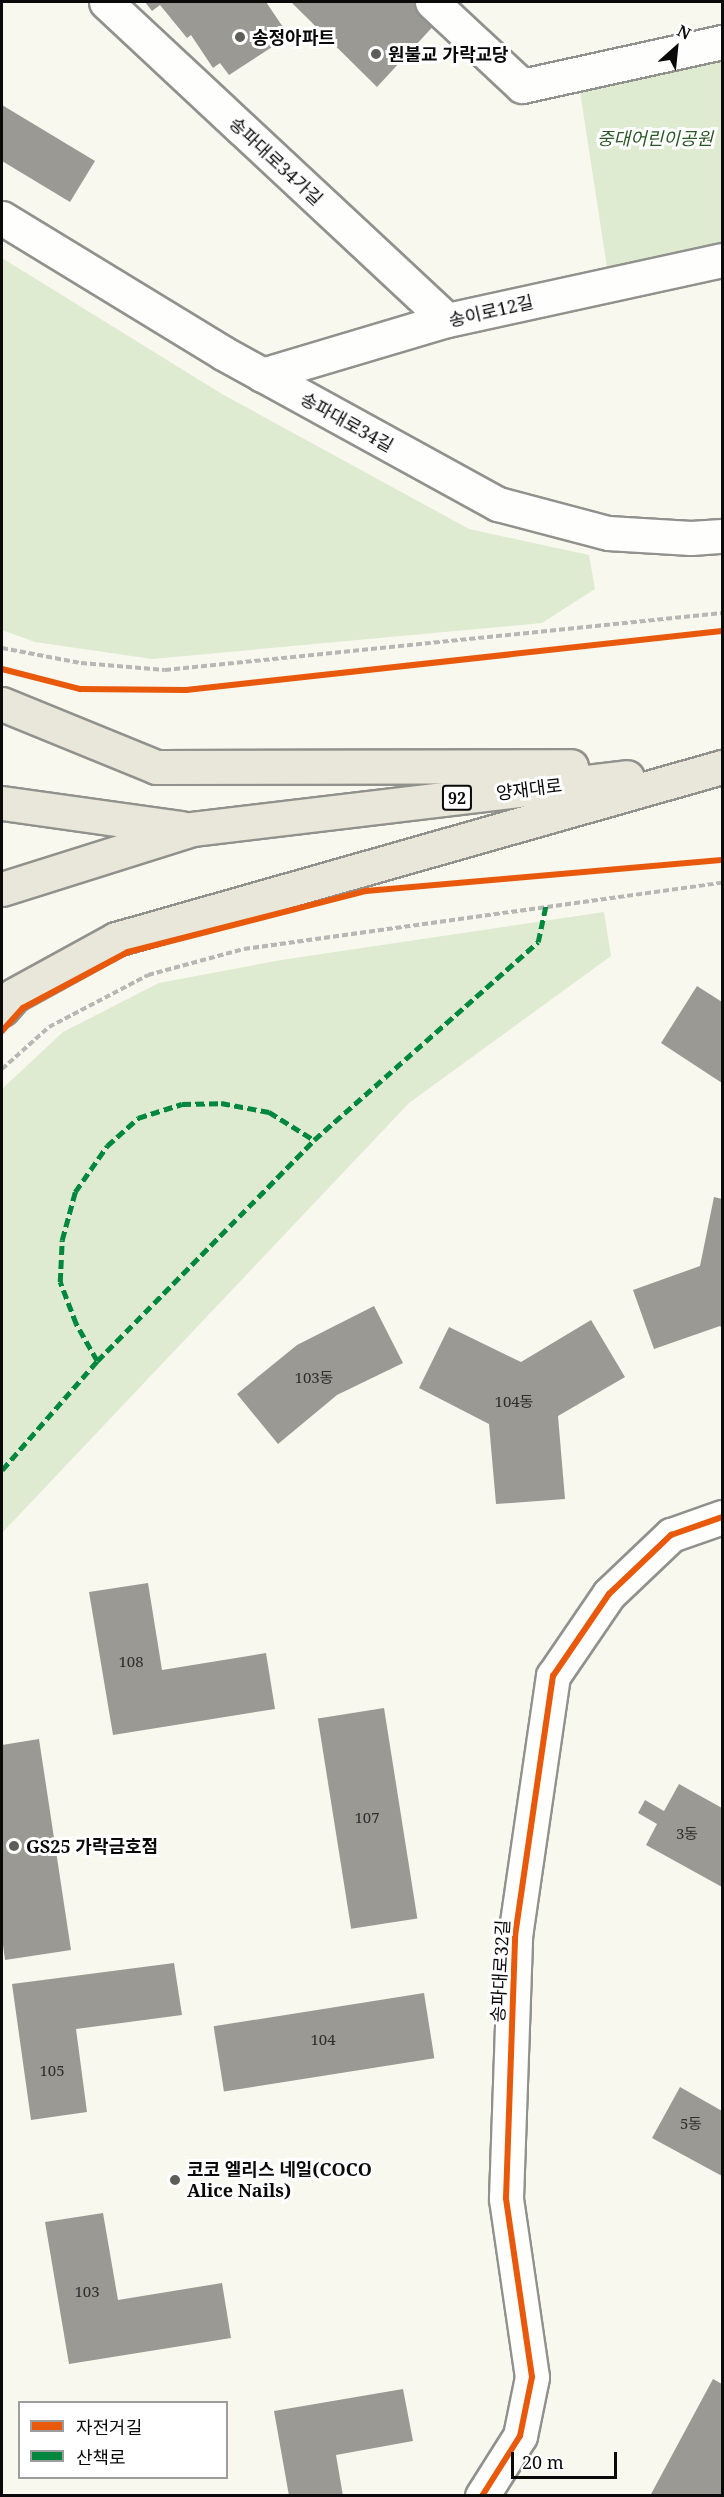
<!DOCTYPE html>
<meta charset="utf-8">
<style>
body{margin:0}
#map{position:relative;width:724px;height:2497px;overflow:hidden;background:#f8f8ee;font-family:"Noto Serif","Noto Sans KR",serif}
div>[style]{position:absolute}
.green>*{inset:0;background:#deebd1}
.building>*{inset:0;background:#9a9994;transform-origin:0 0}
.path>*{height:4px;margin-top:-2px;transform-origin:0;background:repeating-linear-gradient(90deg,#b7b7b5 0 6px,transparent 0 9px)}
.roads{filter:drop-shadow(2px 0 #91918d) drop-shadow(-2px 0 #91918d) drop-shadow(0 2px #91918d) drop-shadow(0 -2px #91918d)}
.street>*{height:33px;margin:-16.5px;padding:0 16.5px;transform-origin:16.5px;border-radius:16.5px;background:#fefefc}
.primary>*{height:33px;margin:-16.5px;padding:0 16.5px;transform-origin:16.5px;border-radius:16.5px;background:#e9e7d9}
.quiet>*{height:4.5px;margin-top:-2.25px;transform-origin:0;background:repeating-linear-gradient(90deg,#00873e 0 9px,transparent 0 13.5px)}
.cycleway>*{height:6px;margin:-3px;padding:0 3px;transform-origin:3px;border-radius:3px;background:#e8590c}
.dots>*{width:16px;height:16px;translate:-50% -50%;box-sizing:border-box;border:3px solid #fff;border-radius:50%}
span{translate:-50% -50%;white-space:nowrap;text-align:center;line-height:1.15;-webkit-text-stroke:6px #fff;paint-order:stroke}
.number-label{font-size:15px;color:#2e2e2c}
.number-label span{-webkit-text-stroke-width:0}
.shield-label span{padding:2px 4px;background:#fff;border:2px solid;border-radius:4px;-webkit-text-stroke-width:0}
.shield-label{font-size:16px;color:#0a0a0a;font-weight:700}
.poi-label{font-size:18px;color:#0a0a0a;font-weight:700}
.left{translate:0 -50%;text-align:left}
.park-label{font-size:18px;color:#295824;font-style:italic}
.street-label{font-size:18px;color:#0a0a0a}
.frame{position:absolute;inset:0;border:3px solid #0a0a0a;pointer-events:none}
.legend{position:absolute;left:18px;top:2401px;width:210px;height:78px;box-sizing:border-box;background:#fff;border:2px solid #9d9d9d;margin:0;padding:8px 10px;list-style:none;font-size:18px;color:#0a0a0a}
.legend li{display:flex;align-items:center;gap:12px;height:30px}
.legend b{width:30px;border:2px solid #9d9d9d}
.north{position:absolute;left:646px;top:18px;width:60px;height:60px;-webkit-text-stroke:4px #fff;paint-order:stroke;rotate:27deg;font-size:16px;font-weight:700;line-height:24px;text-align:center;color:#0a0a0a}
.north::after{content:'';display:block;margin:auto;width:21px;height:27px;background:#0a0a0a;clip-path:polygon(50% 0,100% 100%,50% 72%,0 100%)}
.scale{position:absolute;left:511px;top:2452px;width:106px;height:27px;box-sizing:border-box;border:3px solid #0a0a0a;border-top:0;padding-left:8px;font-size:18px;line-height:21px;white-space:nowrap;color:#0a0a0a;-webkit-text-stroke:4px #fff;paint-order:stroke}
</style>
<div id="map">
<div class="green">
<i style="clip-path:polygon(722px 53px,722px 249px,608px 274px,579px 85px)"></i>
<i style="clip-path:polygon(2px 258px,222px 394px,469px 529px,589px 555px,595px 589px,542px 623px,152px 659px,35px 642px,2px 630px)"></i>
<i style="clip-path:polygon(604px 912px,611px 956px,409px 1103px,2px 1533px,2px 1089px,63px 1032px,159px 983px,281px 960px)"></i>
</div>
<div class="building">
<i style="clip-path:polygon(145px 2px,266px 2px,289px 36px,229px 75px,220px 63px,213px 68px,191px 35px,187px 38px,160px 5px,152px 11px)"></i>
<i style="clip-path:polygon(291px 2px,419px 2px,439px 20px,377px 87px)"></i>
<i style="clip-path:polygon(2px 105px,95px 161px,70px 202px,2px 161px)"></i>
<i style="clip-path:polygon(697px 986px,722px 1002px,722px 1083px,661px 1043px)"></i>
<i style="clip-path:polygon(714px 1197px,722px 1199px,722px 1328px,720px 1326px,654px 1349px,633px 1290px,700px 1266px)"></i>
<i style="clip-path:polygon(374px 1306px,403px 1363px,337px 1395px,278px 1444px,237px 1394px,297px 1345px)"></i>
<i style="clip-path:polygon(591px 1320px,625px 1377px,558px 1416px,565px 1499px,496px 1504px,489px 1424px,419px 1388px,449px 1327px,521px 1362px)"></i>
<i style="clip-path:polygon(148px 1583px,162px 1670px,266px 1653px,275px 1709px,113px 1735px,89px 1592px)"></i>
<i style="left:384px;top:1708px;width:213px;height:67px;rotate:81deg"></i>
<i style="clip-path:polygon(39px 1739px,71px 1950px,5px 1960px,2px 1937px,2px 1745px)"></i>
<i style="clip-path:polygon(679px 1784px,722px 1808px,722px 1887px,646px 1845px,657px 1824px,638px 1813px,645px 1800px,664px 1811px)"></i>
<i style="clip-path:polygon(174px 1963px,182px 2015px,76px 2029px,87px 2112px,31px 2120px,12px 1984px)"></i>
<i style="left:424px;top:1993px;width:66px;height:213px;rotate:81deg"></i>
<i style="clip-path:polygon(680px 2087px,722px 2111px,722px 2176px,652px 2138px)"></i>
<i style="clip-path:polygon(103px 2213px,118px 2300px,222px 2283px,231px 2338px,69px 2364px,45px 2222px)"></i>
<i style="clip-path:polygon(713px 2379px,722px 2384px,722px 2496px,650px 2496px)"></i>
<i style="clip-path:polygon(403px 2389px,413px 2441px,336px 2455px,343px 2496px,289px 2496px,274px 2411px)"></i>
</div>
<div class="path">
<i style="left:2px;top:648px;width:80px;rotate:10.8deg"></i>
<i style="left:81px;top:663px;width:84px;rotate:4.8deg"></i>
<i style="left:165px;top:670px;width:560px;rotate:-5.84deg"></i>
<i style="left:2px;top:1069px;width:63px;rotate:-41.8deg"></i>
<i style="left:49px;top:1027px;width:112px;rotate:-27.7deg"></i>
<i style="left:148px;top:975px;width:99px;rotate:-15.2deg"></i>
<i style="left:244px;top:949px;width:483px;rotate:-7.9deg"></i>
</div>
<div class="roads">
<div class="street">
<i style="left:106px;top:2px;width:466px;rotate:43deg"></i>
<i style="left:432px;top:2px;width:123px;rotate:43deg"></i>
<i style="left:522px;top:86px;width:205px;rotate:-12.4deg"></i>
<i style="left:2px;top:218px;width:259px;rotate:31.4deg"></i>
<i style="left:223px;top:353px;width:314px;rotate:28.8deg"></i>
<i style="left:498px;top:504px;width:114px;rotate:14.8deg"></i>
<i style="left:608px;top:533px;width:83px;rotate:3.4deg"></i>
<i style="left:691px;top:538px;width:31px;rotate:-4deg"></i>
<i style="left:262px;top:375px;width:193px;rotate:-16.6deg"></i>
<i style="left:447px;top:320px;width:281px;rotate:-12.3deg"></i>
<i style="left:482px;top:2496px;width:71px;rotate:-57.7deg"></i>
<i style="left:520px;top:2436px;width:60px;rotate:-78.5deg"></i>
<i style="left:532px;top:2377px;width:181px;rotate:-98.3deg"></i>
<i style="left:506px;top:2198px;width:262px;rotate:-88deg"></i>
<i style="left:515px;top:1936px;width:263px;rotate:-81.7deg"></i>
<i style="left:553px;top:1676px;width:99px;rotate:-55.7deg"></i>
<i style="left:609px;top:1594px;width:86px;rotate:-43.6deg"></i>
<i style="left:671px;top:1535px;width:54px;rotate:-19.4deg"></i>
</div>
<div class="primary">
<i style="left:2px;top:704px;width:166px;rotate:22.2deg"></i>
<i style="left:156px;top:767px;width:415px;rotate:-0.1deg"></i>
<i style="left:2px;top:803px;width:181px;rotate:8deg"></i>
<i style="left:2px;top:889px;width:199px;rotate:-17.5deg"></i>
<i style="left:192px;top:829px;width:438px;rotate:-6.8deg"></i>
<i style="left:2px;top:1009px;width:18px;rotate:-49deg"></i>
<i style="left:14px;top:995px;width:116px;rotate:-28.8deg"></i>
<i style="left:116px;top:939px;width:630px;rotate:-15.85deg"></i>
</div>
</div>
<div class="quiet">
<i style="left:97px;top:1361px;width:43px;rotate:-119.6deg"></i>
<i style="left:76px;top:1324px;width:45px;rotate:-110.9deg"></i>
<i style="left:60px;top:1282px;width:42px;rotate:-87.3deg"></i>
<i style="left:62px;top:1240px;width:50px;rotate:-74.8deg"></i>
<i style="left:75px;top:1192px;width:56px;rotate:-55.2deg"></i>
<i style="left:107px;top:1146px;width:42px;rotate:-42.1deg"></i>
<i style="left:138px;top:1118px;width:46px;rotate:-17.7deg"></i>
<i style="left:182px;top:1104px;width:39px;rotate:-1deg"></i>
<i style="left:221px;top:1103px;width:49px;rotate:10.6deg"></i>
<i style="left:269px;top:1112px;width:53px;rotate:31.9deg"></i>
<i style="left:2px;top:1470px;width:145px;rotate:-48.9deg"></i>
<i style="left:97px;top:1361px;width:310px;rotate:-45.5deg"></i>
<i style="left:314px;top:1140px;width:299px;rotate:-41.5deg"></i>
<i style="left:538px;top:942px;width:38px;rotate:-78deg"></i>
</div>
<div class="cycleway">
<i style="left:2px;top:669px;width:81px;rotate:14.4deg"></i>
<i style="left:80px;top:689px;width:106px;rotate:0.5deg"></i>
<i style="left:186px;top:690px;width:539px;rotate:-6.28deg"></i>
<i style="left:2px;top:1031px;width:31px;rotate:-48deg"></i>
<i style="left:23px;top:1008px;width:119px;rotate:-28.1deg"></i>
<i style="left:128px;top:952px;width:246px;rotate:-14.4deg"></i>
<i style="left:366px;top:891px;width:357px;rotate:-5deg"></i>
<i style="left:482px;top:2496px;width:71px;rotate:-57.7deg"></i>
<i style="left:520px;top:2436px;width:60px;rotate:-78.5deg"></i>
<i style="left:532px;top:2377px;width:181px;rotate:-98.3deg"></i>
<i style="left:506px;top:2198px;width:262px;rotate:-88deg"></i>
<i style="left:515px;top:1936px;width:263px;rotate:-81.7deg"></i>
<i style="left:553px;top:1676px;width:99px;rotate:-55.7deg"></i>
<i style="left:609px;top:1594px;width:86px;rotate:-43.6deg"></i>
<i style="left:671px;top:1535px;width:54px;rotate:-19.4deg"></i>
</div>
<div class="dots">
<i style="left:240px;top:37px;background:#5d5d5a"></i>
<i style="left:376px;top:54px;background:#5d5d5a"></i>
<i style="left:14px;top:1846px;background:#5d5d5a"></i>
<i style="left:175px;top:2180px;background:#5d5d5a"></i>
</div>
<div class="number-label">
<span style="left:314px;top:1378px">103동</span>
<span style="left:514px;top:1402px">104동</span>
<span style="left:131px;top:1662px">108</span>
<span style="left:367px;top:1818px">107</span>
<span style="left:687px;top:1834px">3동</span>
<span style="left:323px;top:2040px">104</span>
<span style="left:52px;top:2071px">105</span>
<span style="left:691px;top:2124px">5동</span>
<span style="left:87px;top:2292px">103</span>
</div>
<div class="shield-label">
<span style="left:457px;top:798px">92</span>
</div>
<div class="poi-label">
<span class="left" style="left:252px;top:37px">송정아파트</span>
<span class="left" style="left:388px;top:54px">원불교 가락교당</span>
<span class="left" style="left:26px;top:1846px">GS25 가락금호점</span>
<span class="left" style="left:187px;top:2180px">코코 엘리스 네일(COCO<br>Alice Nails)</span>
</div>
<div class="park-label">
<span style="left:655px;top:138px">중대어린이공원</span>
</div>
<div class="street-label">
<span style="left:276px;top:161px;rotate:43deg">송파대로34가길</span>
<span style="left:491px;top:311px;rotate:-13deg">송이로12길</span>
<span style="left:347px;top:422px;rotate:29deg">송파대로34길</span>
<span style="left:529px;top:789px;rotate:-7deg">양재대로</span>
<span style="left:500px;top:1971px;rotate:-87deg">송파대로32길</span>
</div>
<div class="frame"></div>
<ul class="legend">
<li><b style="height:8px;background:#e8590c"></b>자전거길</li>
<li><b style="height:8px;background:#00873e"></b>산책로</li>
</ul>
<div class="north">N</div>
<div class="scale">20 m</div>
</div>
